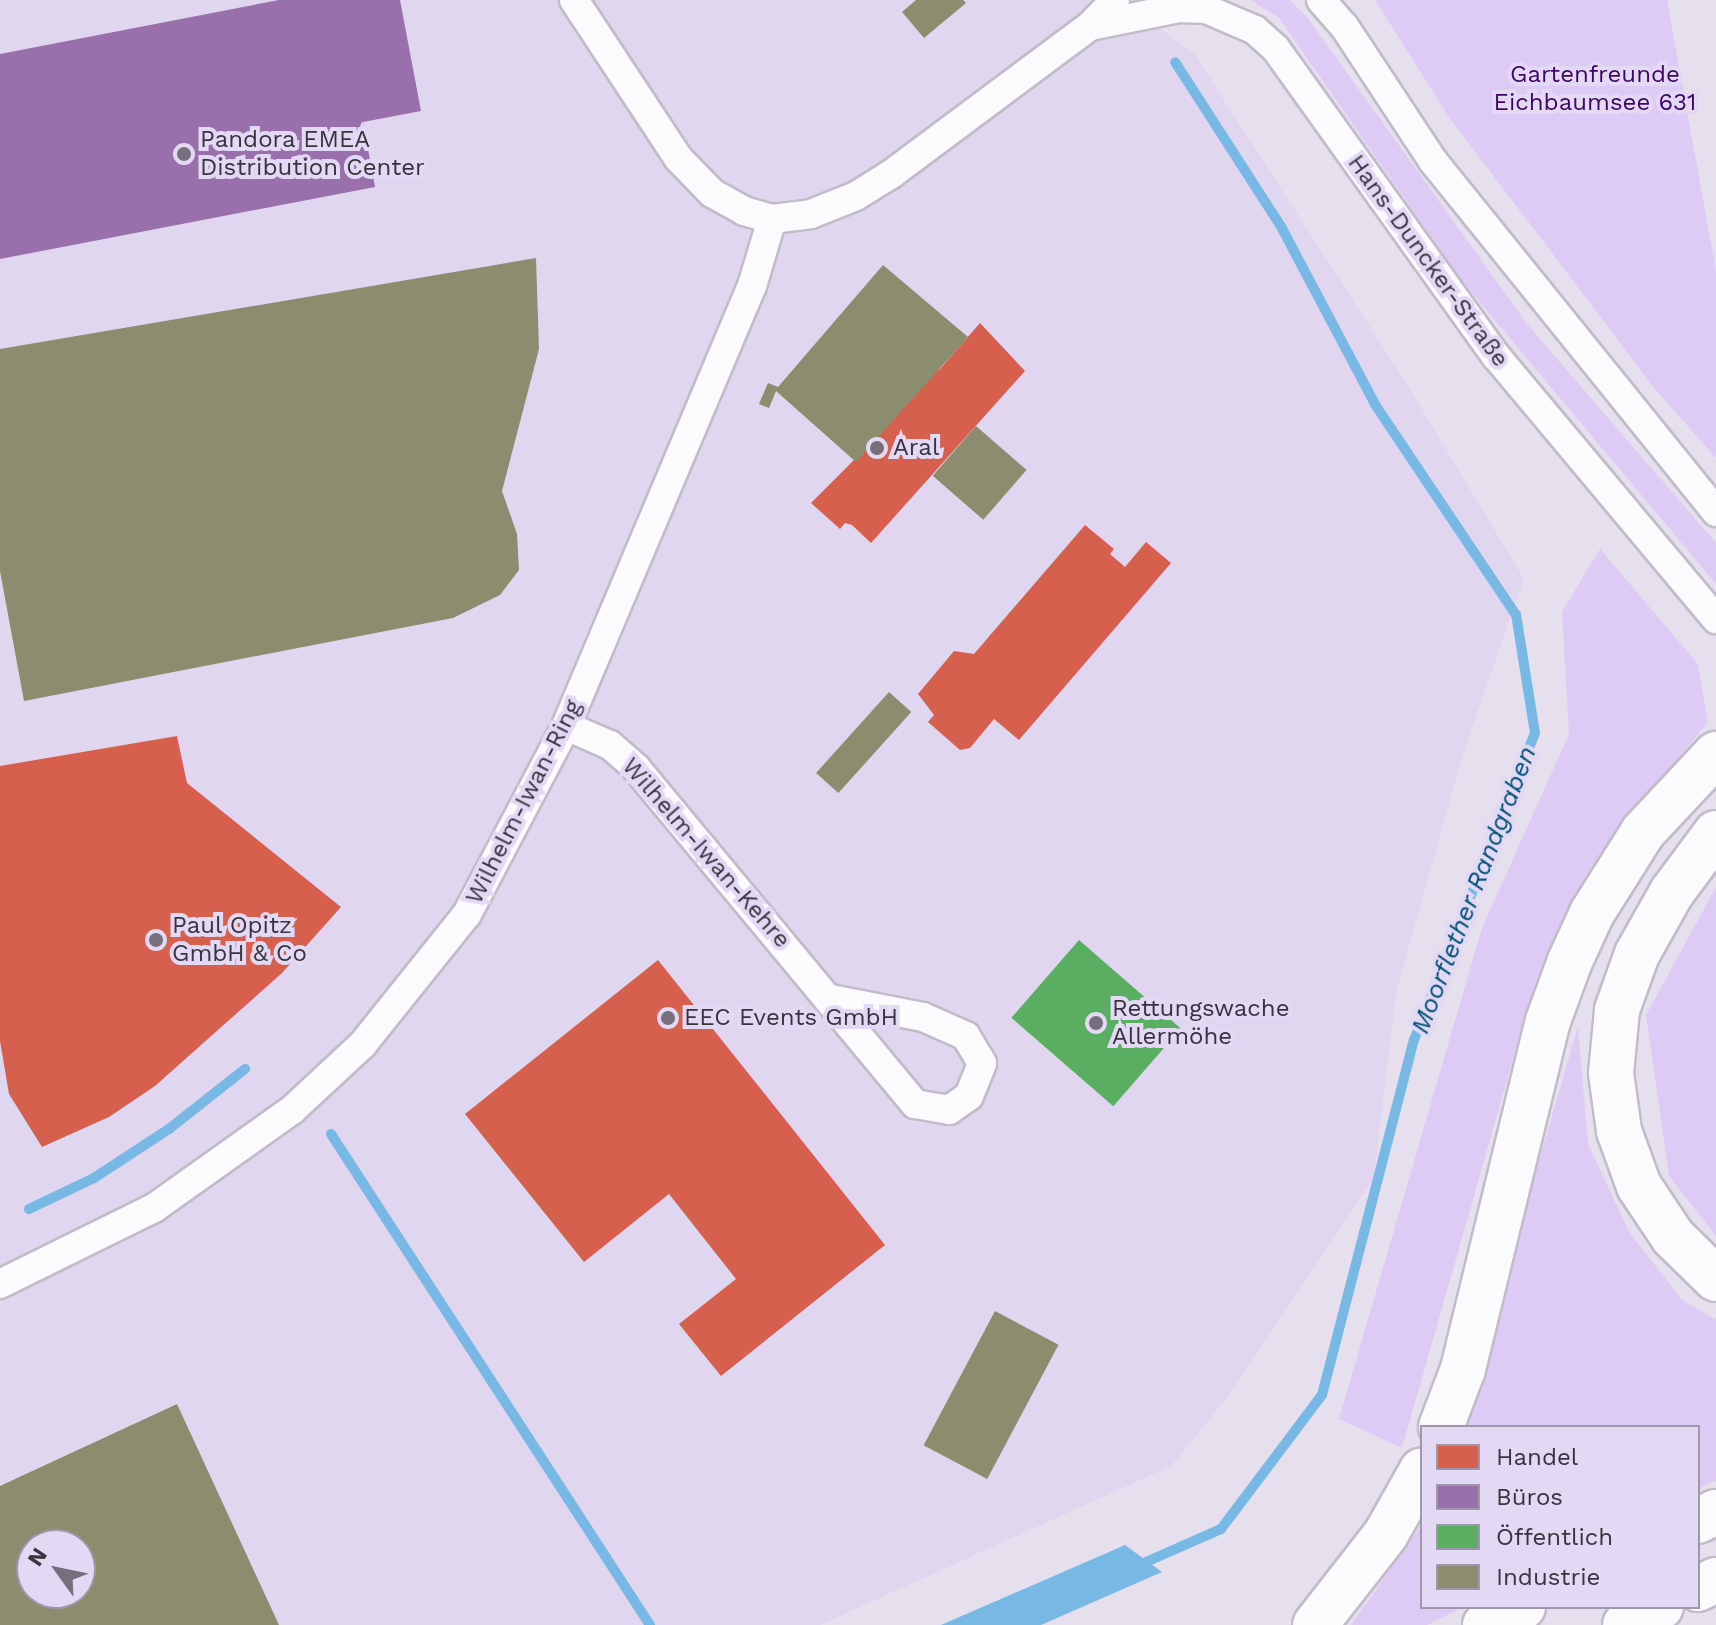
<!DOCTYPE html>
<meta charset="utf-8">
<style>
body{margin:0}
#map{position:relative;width:1716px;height:1625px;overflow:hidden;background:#e5dfee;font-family:"Work Sans",sans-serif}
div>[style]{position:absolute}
.built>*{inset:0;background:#e0d6ef}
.green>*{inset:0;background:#ddcbf5}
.water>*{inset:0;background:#78b8e4}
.shops>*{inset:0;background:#d6604d}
.offices>*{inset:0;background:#9970ab}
.public>*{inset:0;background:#5aae61;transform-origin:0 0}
.industry>*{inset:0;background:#8c8c6e;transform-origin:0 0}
.stream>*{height:10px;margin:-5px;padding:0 5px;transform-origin:5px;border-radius:5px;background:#78b8e4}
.roads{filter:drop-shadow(2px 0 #c1bcc8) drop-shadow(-2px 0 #c1bcc8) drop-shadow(0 2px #c1bcc8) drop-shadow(0 -2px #c1bcc8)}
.minor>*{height:28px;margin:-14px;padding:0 14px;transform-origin:14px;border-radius:14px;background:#fbfafc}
.motorway>*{height:44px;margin:-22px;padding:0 22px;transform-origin:22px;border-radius:22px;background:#fbfafc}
.dots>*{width:22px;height:22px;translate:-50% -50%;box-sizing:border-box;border:4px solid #e4d9f4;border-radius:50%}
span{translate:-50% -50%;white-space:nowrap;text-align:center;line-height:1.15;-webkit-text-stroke:8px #e4d9f4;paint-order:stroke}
.park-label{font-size:24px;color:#400569}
.poi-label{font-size:24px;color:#38343e}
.left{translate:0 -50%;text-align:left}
.street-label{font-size:24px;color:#38343e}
.water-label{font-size:26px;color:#015075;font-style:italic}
.legend{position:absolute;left:1420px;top:1425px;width:280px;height:184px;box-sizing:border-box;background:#e4d9f4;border:2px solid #9f97ab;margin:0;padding:10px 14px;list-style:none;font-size:24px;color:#38343e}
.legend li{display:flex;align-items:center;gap:16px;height:40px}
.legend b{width:40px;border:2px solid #9f97ab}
.north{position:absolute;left:16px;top:1529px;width:80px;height:80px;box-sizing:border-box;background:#e4d9f4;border:2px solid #9f97ab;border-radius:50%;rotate:303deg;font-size:22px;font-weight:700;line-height:32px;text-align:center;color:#38343e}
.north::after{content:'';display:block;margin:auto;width:28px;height:36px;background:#75707c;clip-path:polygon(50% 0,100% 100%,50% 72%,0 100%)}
</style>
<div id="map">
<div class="built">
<i style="clip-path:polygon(evenodd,0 0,1122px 0,1195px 55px,1408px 386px,1524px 579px,1465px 747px,1396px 992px,1374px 1177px,1226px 1399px,1171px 1466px,820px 1625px,0 1625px,0 0,32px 1545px,80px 1545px,80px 1593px,32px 1593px,32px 1545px)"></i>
</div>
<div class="green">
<i style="clip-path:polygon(1251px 0,1290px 0,1307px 17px,1527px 324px,1716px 543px,1716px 584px,1462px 281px,1279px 18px)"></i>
<i style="clip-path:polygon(1375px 0,1667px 0,1716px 271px,1716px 458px,1655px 389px,1449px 117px)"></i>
<i style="clip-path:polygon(1600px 549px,1698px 664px,1708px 722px,1592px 866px,1529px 1003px,1402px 1448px,1339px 1419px,1482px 928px,1569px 734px,1562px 612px)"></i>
<i style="clip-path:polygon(1716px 887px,1716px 1236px,1669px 1176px,1646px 1015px)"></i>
<i style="clip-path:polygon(1578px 1026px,1588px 1144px,1629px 1232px,1682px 1300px,1716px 1320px,1716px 1480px,1698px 1489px,1698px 1427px,1462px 1427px)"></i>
<i style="clip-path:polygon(1422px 1524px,1422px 1607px,1463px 1607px,1427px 1625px,1351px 1625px)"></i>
</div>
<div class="water">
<i style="clip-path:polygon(1125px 1545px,1162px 1572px,1041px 1625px,941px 1625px)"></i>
</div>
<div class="shops">
<i style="clip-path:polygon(980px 323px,1025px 371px,871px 543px,852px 525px,845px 523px,840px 529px,811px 503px,884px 430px,882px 423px,934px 365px,939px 370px)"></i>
<i style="clip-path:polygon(1085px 525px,1114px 549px,1110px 554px,1125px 567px,1146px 542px,1171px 563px,1019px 740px,994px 719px,970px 748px,960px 750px,928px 722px,934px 715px,918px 694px,954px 651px,974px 654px)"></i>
<i style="clip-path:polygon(177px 736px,187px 783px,341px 907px,282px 973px,155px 1086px,109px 1117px,42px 1147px,9px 1094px,0 1041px,0 766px)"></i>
<i style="clip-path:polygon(658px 960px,885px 1245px,721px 1376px,679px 1324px,736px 1279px,669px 1194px,584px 1262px,465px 1114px)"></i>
</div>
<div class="offices">
<i style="clip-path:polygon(279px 0,400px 0,421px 111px,363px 122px,375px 187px,0 259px,0 54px)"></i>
</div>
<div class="public">
<i style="left:1079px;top:940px;width:135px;height:103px;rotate:41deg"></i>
</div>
<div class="industry">
<i style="clip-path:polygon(916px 0,963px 0,966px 3px,924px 38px,902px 12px)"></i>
<i style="clip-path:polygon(536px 258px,539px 349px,502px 491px,517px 534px,519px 570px,500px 595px,453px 618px,24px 701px,0 571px,0 349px)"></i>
<i style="clip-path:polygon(883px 265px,968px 337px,856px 462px,776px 391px,769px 408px,759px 404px,768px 383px,778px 387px)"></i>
<i style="left:976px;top:426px;width:67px;height:66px;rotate:41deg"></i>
<i style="left:889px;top:692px;width:30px;height:109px;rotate:42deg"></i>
<i style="left:995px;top:1311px;width:72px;height:152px;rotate:28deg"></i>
<i style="clip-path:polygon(evenodd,177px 1404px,279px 1625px,0 1625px,0 1486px,177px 1404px,32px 1545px,80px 1545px,80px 1593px,32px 1593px,32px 1545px)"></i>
</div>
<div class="stream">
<i style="left:331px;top:1134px;width:586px;rotate:56.99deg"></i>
<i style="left:29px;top:1209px;width:72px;rotate:-25.5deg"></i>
<i style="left:94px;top:1178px;width:90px;rotate:-33.2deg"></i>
<i style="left:169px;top:1129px;width:97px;rotate:-38.3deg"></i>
<i style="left:1137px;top:1566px;width:92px;rotate:-23.8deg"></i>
<i style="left:1221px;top:1529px;width:168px;rotate:-53deg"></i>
<i style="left:1322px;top:1395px;width:367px;rotate:-75.5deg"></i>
<i style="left:1414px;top:1040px;width:330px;rotate:-68.5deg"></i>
<i style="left:1535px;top:733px;width:120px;rotate:-99.1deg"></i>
<i style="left:1516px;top:615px;width:254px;rotate:-123.8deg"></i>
<i style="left:1375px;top:404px;width:199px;rotate:-117.9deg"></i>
<i style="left:1282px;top:228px;width:197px;rotate:-122.8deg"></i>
</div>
<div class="roads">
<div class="minor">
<i style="left:574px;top:0;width:189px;rotate:56.6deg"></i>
<i style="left:678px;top:158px;width:49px;rotate:45.8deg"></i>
<i style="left:712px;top:193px;width:37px;rotate:29deg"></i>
<i style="left:744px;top:211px;width:29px;rotate:16deg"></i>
<i style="left:772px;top:219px;width:39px;rotate:-7deg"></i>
<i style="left:811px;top:214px;width:48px;rotate:-21.8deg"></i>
<i style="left:856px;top:196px;width:40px;rotate:-32deg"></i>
<i style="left:890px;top:175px;width:249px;rotate:-36.7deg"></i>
<i style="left:1090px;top:26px;width:36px;rotate:-46deg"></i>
<i style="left:1321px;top:0;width:35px;rotate:49deg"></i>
<i style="left:1344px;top:26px;width:162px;rotate:56.6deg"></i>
<i style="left:1433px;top:161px;width:451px;rotate:51.1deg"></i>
<i style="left:1090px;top:26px;width:91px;rotate:-11.4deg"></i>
<i style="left:1179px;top:8px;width:27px;rotate:2deg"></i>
<i style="left:1206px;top:9px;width:53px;rotate:23.2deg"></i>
<i style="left:1255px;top:30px;width:28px;rotate:42deg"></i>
<i style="left:1276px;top:49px;width:378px;rotate:54.4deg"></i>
<i style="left:1496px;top:356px;width:343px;rotate:50.1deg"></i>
<i style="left:566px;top:726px;width:48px;rotate:23.4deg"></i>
<i style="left:610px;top:745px;width:35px;rotate:41deg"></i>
<i style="left:636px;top:768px;width:437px;rotate:50.3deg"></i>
<i style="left:915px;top:1104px;width:35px;rotate:10deg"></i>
<i style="left:949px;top:1110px;width:24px;rotate:-35deg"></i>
<i style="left:969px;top:1096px;width:35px;rotate:-68deg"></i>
<i style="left:982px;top:1063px;width:31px;rotate:-121deg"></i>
<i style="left:966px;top:1036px;width:47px;rotate:-156.2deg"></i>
<i style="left:923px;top:1017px;width:94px;rotate:-168.9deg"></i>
<i style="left:0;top:1284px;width:172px;rotate:-26.3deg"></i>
<i style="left:154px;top:1208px;width:169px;rotate:-35.4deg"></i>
<i style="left:292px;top:1110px;width:96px;rotate:-42.9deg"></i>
<i style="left:362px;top:1045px;width:168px;rotate:-51.3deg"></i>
<i style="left:467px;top:914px;width:212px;rotate:-62.2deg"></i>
<i style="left:566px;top:726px;width:478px;rotate:-67.1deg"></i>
<i style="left:752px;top:286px;width:70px;rotate:-73.4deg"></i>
</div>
<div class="motorway">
<i style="left:1716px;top:833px;width:74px;rotate:126.7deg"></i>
<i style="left:1672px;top:892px;width:71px;rotate:119.4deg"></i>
<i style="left:1637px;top:954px;width:59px;rotate:109.7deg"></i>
<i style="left:1617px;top:1010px;width:63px;rotate:95.4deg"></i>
<i style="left:1611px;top:1073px;width:59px;rotate:82.1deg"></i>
<i style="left:1619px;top:1131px;width:59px;rotate:70deg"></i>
<i style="left:1639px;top:1186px;width:61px;rotate:56.3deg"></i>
<i style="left:1673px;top:1237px;width:60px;rotate:44.3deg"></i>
<i style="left:1441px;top:1427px;width:62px;rotate:-69.2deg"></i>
<i style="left:1463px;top:1369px;width:358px;rotate:-76.3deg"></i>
<i style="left:1548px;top:1021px;width:64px;rotate:-69.9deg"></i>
<i style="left:1570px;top:961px;width:53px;rotate:-65.4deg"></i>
<i style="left:1592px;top:913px;width:96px;rotate:-57.8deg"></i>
<i style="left:1643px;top:832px;width:107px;rotate:-46.9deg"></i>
<i style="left:1698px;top:1521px;width:20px;rotate:-27deg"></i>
<i style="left:1698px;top:1589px;width:20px;rotate:-27deg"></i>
<i style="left:1315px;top:1625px;width:115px;rotate:-52deg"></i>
<i style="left:1386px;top:1534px;width:73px;rotate:-60.6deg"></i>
<i style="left:1485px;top:1625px;width:42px;rotate:-25.3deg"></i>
<i style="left:1625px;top:1625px;width:40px;rotate:-26.6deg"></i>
</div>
</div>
<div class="dots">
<i style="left:184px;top:154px;background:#75707c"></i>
<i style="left:877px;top:448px;background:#75707c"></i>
<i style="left:156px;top:940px;background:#75707c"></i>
<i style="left:668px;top:1018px;background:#75707c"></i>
<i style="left:1096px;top:1023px;background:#75707c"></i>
</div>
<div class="park-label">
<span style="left:1595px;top:89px">Gartenfreunde<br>Eichbaumsee 631</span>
</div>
<div class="poi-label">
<span class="left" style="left:200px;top:154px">Pandora EMEA<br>Distribution Center</span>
<span class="left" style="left:893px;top:448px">Aral</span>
<span class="left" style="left:172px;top:940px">Paul Opitz<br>GmbH &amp; Co</span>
<span class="left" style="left:1112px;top:1023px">Rettungswache<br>Allermöhe</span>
<span class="left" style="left:684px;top:1018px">EEC Events GmbH</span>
</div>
<div class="street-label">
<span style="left:1428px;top:261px;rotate:54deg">Hans-Duncker-Straße</span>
<span style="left:524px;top:802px;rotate:-63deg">Wilhelm-Iwan-Ring</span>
<span style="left:706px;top:853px;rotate:49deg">Wilhelm-Iwan-Kehre</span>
</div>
<div class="water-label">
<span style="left:1474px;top:890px;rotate:-69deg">Moorflether Randgraben</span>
</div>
<ul class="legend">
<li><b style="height:22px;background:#d6604d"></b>Handel</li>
<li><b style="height:22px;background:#9970ab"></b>Büros</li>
<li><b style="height:22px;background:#5aae61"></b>Öffentlich</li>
<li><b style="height:22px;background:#8c8c6e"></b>Industrie</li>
</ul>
<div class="north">N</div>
</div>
